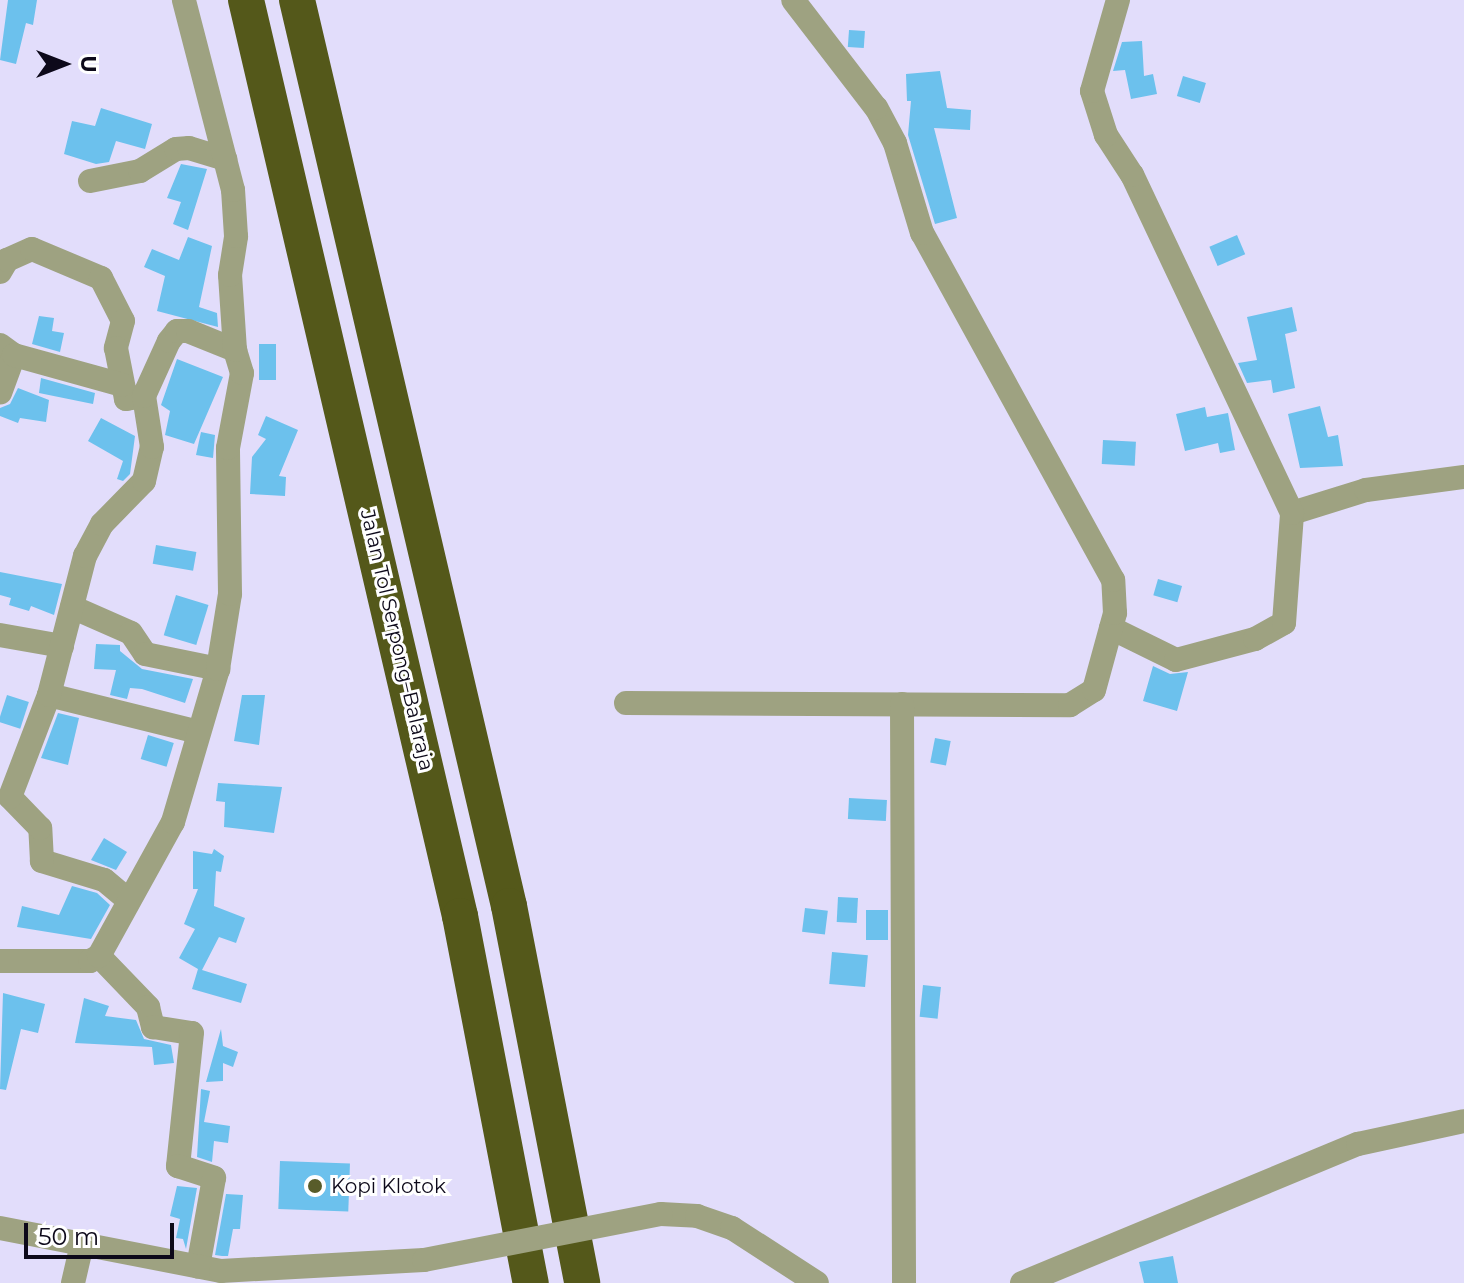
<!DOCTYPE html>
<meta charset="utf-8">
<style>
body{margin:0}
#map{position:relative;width:1464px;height:1283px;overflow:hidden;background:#e2ddfb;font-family:Montserrat,sans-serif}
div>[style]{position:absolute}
.building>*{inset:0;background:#6cc1ed;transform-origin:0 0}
.minor>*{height:24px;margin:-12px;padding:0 12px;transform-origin:12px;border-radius:12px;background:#9ea281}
.highway>*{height:36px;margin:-18px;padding:0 18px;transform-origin:18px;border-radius:18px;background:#54581a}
.minor-bridge>*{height:24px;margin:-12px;padding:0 12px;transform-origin:12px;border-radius:12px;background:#9ea281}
.dots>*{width:22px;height:22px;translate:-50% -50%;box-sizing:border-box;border:4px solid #fff;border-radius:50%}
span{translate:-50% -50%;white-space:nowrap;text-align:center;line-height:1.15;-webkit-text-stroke:6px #fff;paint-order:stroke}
.street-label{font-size:20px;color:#0d091a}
.poi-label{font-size:20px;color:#0d091a}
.left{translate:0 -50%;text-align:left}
.north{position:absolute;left:24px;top:24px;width:80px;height:80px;-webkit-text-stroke:6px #fff;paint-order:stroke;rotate:90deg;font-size:22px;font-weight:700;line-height:32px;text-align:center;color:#0d091a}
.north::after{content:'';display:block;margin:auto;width:28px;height:36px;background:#0d091a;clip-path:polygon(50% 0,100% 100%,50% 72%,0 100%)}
.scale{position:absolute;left:24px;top:1223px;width:150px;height:36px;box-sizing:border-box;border:4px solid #0d091a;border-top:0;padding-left:10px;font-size:24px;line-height:28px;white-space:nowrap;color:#0d091a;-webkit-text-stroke:6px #fff;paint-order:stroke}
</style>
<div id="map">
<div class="building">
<i style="clip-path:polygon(8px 0,37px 0,33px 25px,26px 23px,16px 64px,0 60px)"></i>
<i style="left:849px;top:30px;width:16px;height:17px;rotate:4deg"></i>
<i style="clip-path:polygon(1142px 41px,1144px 76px,1153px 74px,1157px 94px,1131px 99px,1125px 70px,1113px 71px,1122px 42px)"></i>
<i style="clip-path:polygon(940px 71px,947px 108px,971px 110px,970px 130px,934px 128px,957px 218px,935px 224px,908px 135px,911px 101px,907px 101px,906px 74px)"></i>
<i style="left:1183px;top:76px;width:24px;height:21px;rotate:17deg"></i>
<i style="clip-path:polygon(101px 108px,152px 124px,145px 149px,116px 141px,109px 162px,96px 164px,64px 154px,72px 121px,95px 126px)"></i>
<i style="clip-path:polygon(181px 164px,207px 169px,188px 230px,173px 224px,181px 202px,167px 198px)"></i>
<i style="left:1237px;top:235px;width:21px;height:30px;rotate:67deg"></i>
<i style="clip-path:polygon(188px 237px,212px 246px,199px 307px,217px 313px,218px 327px,157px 311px,165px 276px,144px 267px,152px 249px,179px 260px)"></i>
<i style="clip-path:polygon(1292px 307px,1297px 331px,1285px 334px,1295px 388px,1273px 393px,1271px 380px,1247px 383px,1238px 363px,1257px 360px,1247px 317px)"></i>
<i style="clip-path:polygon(39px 316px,54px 318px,52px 331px,64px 333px,60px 352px,32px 344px)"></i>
<i style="left:259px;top:344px;width:17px;height:36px"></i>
<i style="clip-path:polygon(177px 359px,223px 377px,194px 444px,165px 435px,170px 411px,161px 405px)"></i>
<i style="clip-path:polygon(41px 378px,95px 393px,93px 404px,39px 393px)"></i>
<i style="clip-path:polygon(18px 388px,49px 400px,46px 422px,20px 418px,18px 423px,0 416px,0 408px,10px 404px)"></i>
<i style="clip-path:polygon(1320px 406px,1328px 437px,1338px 435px,1343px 466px,1300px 468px,1288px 414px)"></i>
<i style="clip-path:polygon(1205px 407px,1207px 417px,1228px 413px,1235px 450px,1220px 453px,1218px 443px,1185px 451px,1176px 414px)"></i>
<i style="clip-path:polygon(266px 416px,298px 430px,279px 476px,286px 477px,285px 496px,250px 494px,252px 457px,266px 439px,258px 435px)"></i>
<i style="clip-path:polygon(101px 418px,135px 436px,130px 474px,123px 481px,117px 479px,123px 461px,88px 441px)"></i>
<i style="clip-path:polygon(201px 432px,215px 435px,213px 458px,196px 455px)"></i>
<i style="left:1103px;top:440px;width:33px;height:24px;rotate:3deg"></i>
<i style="left:156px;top:545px;width:41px;height:19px;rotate:10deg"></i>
<i style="clip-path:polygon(0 572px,62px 584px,54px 615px,31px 606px,29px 611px,9px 605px,11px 598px,0 595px)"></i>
<i style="left:1158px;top:579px;width:25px;height:17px;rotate:16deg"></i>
<i style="left:176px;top:595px;width:34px;height:42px;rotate:17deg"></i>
<i style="clip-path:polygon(96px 644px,120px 645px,120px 651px,142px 669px,193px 679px,185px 703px,142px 689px,130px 688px,127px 699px,110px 695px,116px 670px,94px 669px)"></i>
<i style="clip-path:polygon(1153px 666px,1170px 674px,1188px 672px,1177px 711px,1143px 701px)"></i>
<i style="left:7px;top:695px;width:23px;height:28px;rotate:18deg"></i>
<i style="clip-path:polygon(242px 695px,265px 695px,259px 745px,234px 741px)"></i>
<i style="clip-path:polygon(58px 713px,79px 718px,68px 765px,41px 758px)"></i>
<i style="left:148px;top:735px;width:27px;height:25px;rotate:17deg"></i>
<i style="left:935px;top:738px;width:16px;height:25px;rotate:11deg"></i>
<i style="clip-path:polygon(218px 783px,282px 787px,274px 833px,224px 827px,225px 802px,216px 801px)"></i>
<i style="left:849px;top:798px;width:38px;height:21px;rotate:3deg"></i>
<i style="clip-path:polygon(104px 838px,127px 852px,116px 870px,91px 860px)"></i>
<i style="clip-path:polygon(214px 849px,224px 856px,221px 872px,216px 871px,214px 906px,245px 918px,236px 943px,219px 937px,202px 970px,247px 984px,241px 1003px,192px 989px,198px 969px,179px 958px,195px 929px,184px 924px,198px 889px,193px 889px,193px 851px,212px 854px)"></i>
<i style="clip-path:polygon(72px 886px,97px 893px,110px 905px,91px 939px,17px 927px,22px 906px,59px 915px)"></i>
<i style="left:838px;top:897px;width:20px;height:25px;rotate:3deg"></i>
<i style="left:805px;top:908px;width:23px;height:24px;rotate:7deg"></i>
<i style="left:866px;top:910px;width:22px;height:30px"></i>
<i style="left:832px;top:952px;width:36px;height:32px;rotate:5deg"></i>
<i style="left:923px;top:985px;width:18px;height:32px;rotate:6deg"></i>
<i style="clip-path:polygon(3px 993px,45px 1004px,38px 1033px,21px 1029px,6px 1090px,0 1089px)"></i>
<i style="clip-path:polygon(84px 998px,109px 1006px,105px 1016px,136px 1020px,144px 1039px,171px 1045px,174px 1063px,154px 1065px,152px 1047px,75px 1043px)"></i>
<i style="clip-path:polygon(221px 1029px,223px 1046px,238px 1052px,233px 1067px,223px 1063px,223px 1081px,206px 1082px)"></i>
<i style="clip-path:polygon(201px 1089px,210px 1091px,204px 1122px,230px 1126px,228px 1143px,214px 1141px,212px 1162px,197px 1157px)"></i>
<i style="left:280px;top:1161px;width:70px;height:48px;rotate:2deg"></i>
<i style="clip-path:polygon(177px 1186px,197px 1188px,186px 1249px,183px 1239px,176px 1238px,180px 1219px,170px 1216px)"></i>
<i style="clip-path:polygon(226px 1194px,243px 1195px,240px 1229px,233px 1229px,228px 1256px,222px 1256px,215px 1255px)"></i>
<i style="clip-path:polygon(1173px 1256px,1178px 1283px,1144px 1283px,1139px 1262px)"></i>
</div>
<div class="minor">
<i style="left:90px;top:181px;width:51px;rotate:-11.3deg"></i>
<i style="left:140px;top:171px;width:42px;rotate:-31.4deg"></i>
<i style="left:176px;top:149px;width:13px;rotate:-4deg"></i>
<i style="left:189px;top:148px;width:38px;rotate:17deg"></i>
<i style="left:0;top:272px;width:14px;rotate:-60deg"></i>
<i style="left:7px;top:260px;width:27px;rotate:-24deg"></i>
<i style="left:32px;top:249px;width:75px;rotate:22.8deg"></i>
<i style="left:101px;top:278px;width:48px;rotate:62.9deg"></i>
<i style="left:123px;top:321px;width:28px;rotate:105deg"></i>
<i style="left:116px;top:348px;width:52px;rotate:78.9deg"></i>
<i style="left:126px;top:399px;width:18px;rotate:-9deg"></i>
<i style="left:0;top:345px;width:17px;rotate:36deg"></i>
<i style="left:14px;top:355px;width:40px;rotate:110.2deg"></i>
<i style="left:14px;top:355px;width:112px;rotate:15.5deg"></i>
<i style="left:1292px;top:513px;width:77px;rotate:-17.3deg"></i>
<i style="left:1366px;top:490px;width:99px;rotate:-7.6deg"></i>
<i style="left:72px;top:607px;width:64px;rotate:23.8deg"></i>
<i style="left:131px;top:633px;width:25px;rotate:56deg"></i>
<i style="left:145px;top:654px;width:75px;rotate:11.6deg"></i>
<i style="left:1111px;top:628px;width:72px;rotate:26.2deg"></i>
<i style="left:1176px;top:660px;width:82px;rotate:-14.9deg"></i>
<i style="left:1255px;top:639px;width:33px;rotate:-29deg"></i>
<i style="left:1284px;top:623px;width:110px;rotate:-85.8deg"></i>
<i style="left:1292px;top:513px;width:374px;rotate:-115.3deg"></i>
<i style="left:1132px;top:175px;width:48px;rotate:-123deg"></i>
<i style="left:1106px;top:135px;width:46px;rotate:-107.7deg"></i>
<i style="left:1092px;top:91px;width:95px;rotate:-74.1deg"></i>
<i style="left:0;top:635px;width:63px;rotate:10.1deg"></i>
<i style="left:49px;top:695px;width:154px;rotate:13.9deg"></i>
<i style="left:626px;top:703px;width:444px;rotate:0.3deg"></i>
<i style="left:1070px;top:705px;width:28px;rotate:-32deg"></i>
<i style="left:1094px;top:690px;width:80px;rotate:-74.7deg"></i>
<i style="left:1115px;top:613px;width:33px;rotate:-93deg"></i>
<i style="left:1113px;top:580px;width:396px;rotate:-118.8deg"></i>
<i style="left:922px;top:233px;width:94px;rotate:-106.7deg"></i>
<i style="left:895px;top:143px;width:40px;rotate:-118deg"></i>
<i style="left:876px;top:108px;width:136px;rotate:-127.5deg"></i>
<i style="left:902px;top:704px;width:579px;rotate:89.8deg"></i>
<i style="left:127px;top:899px;width:30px;rotate:-140deg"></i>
<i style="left:104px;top:880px;width:65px;rotate:-163deg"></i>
<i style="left:42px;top:861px;width:33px;rotate:-93deg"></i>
<i style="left:40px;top:828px;width:43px;rotate:-134.1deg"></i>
<i style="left:10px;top:797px;width:109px;rotate:-69.1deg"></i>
<i style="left:49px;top:695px;width:144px;rotate:-75.5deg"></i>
<i style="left:85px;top:556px;width:36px;rotate:-62deg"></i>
<i style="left:102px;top:524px;width:60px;rotate:-45.7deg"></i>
<i style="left:144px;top:481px;width:35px;rotate:-77deg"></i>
<i style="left:152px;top:447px;width:52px;rotate:-98.9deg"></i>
<i style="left:144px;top:396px;width:60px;rotate:-65.6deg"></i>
<i style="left:169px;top:341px;width:13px;rotate:-51deg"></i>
<i style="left:177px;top:331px;width:11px"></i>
<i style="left:188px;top:331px;width:51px;rotate:22deg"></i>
<i style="left:99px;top:956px;width:71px;rotate:46.1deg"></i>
<i style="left:148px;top:1007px;width:21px;rotate:76deg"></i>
<i style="left:153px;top:1027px;width:39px;rotate:9deg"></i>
<i style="left:192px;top:1033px;width:134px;rotate:96deg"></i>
<i style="left:178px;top:1166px;width:38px;rotate:18deg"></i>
<i style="left:214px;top:1178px;width:90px;rotate:100.2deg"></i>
<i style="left:0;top:961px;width:90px"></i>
<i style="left:90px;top:961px;width:10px;rotate:-29deg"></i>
<i style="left:99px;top:956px;width:153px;rotate:-61.1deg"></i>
<i style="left:173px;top:822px;width:159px;rotate:-73.6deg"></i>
<i style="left:218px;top:669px;width:76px;rotate:-80.9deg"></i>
<i style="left:230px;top:594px;width:146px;rotate:-90.8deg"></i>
<i style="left:228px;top:448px;width:76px;rotate:-79.4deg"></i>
<i style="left:242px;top:373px;width:24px;rotate:-107deg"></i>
<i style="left:235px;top:350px;width:75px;rotate:-93.8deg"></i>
<i style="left:230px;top:275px;width:39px;rotate:-81deg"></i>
<i style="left:236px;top:236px;width:46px;rotate:-93.7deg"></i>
<i style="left:233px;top:190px;width:196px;rotate:-104.5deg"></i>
<i style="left:661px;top:1214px;width:36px;rotate:3deg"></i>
<i style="left:697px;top:1216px;width:37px;rotate:19deg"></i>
<i style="left:732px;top:1228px;width:101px;rotate:32.9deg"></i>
<i style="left:0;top:1228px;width:225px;rotate:11deg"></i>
<i style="left:221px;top:1271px;width:203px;rotate:-3.1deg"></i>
<i style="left:73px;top:1283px;width:39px;rotate:-77deg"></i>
<i style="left:1022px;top:1283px;width:364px;rotate:-22.5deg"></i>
<i style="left:1358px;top:1144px;width:108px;rotate:-12.2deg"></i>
</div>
<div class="highway">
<i style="left:246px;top:0;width:941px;rotate:76.85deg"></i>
<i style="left:460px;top:916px;width:374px;rotate:79.1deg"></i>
<i style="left:297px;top:0;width:930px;rotate:76.83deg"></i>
<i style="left:509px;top:906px;width:384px;rotate:79deg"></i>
</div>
<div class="minor-bridge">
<i style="left:424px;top:1260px;width:241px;rotate:-11deg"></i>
</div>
<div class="dots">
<i style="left:315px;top:1186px;background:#585c2a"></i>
</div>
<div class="street-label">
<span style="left:397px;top:640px;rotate:77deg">Jalan Tol Serpong–Balaraja</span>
</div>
<div class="poi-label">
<span class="left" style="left:331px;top:1186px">Kopi Klotok</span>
</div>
<div class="north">U</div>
<div class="scale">50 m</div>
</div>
